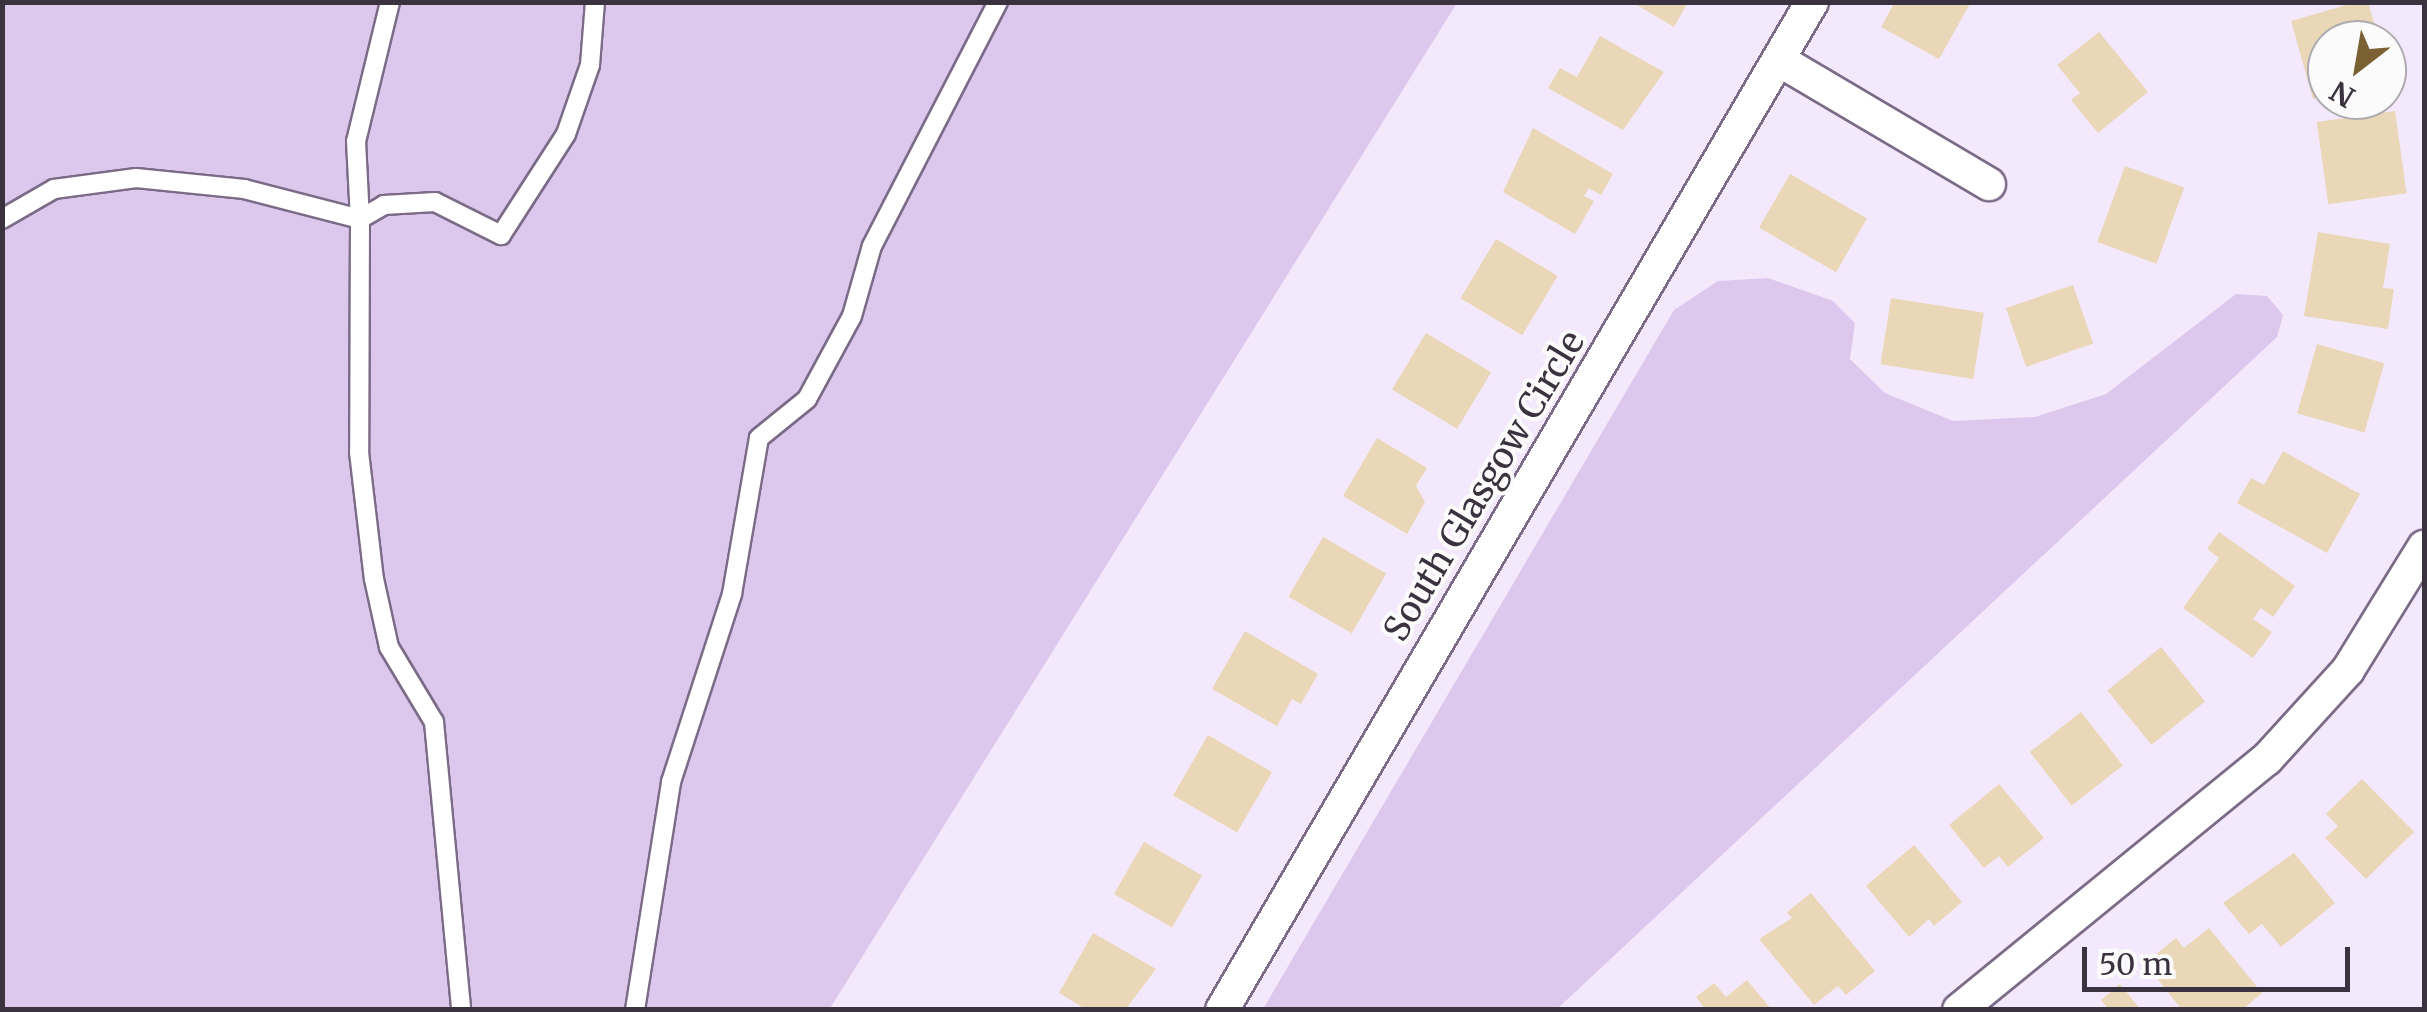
<!DOCTYPE html>
<style>
body{margin:0}
#map{position:relative;width:2427px;height:1012px;overflow:hidden;background:#f4e9fc;font-family:Merriweather,serif}
div>[style]{position:absolute}
.green>*{inset:0;background:#dcc8ed}
.building>*{inset:0;background:#ead7b7;transform-origin:0 0}
.roads{filter:drop-shadow(2px 0 #7b6b87) drop-shadow(-2px 0 #7b6b87) drop-shadow(0 2px #7b6b87) drop-shadow(0 -2px #7b6b87)}
.lane>*{height:18px;margin:-9px;padding:0 9px;transform-origin:9px;border-radius:9px;background:#fff}
.street>*{height:32px;margin:-16px;padding:0 16px;transform-origin:16px;border-radius:16px;background:#fff}
span{translate:-50% -50%;white-space:nowrap;text-align:center;line-height:1.15;-webkit-text-stroke:8px #fbfbfb;paint-order:stroke}
.street-label{font-size:35px;color:#3a333f}
.frame{position:absolute;inset:0;border:5px solid #3a333f;pointer-events:none}
.north{position:absolute;left:2307px;top:20px;width:100px;height:100px;box-sizing:border-box;background:#fbfbfb;border:2px solid #aeabb0;border-radius:50%;rotate:211deg;font-size:28px;font-weight:700;line-height:40px;text-align:center;color:#3a333f}
.north::after{content:'';display:block;margin:auto;width:35px;height:45px;background:#7a6032;clip-path:polygon(50% 0,100% 100%,50% 72%,0 100%)}
.scale{position:absolute;left:2082px;top:947px;width:268px;height:45px;box-sizing:border-box;border:5px solid #3a333f;border-top:0;padding-left:12px;font-size:30px;line-height:35px;white-space:nowrap;color:#3a333f;-webkit-text-stroke:8px #fbfbfb;paint-order:stroke}
</style>
<div id="map">
<div class="green">
<i style="clip-path:polygon(2px 3px,1457px 3px,829px 1010px,3px 1009px)"></i>
<i style="clip-path:polygon(1768px 278px,1833px 301px,1855px 323px,1850px 359px,1885px 393px,1953px 421px,2035px 417px,2106px 394px,2236px 294px,2267px 296px,2283px 315px,2277px 337px,1557px 1009px,1263px 1009px,1674px 310px,1718px 281px)"></i>
</div>
<div class="building">
<i style="clip-path:polygon(1632px 2px,1688px 2px,1674px 27px)"></i>
<i style="clip-path:polygon(1895px 2px,1971px 2px,1939px 59px,1881px 27px)"></i>
<i style="clip-path:polygon(2357px 2px,2368px 2px,2379px 40px,2327px 40px,2327px 95px,2313px 99px,2291px 21px)"></i>
<i style="clip-path:polygon(2099px 32px,2148px 92px,2098px 133px,2071px 100px,2080px 93px,2057px 65px)"></i>
<i style="clip-path:polygon(1600px 36px,1664px 72px,1623px 130px,1548px 88px,1560px 68px,1577px 77px)"></i>
<i style="left:2395px;top:111px;width:83px;height:79px;rotate:82deg"></i>
<i style="clip-path:polygon(1533px 128px,1613px 174px,1601px 195px,1589px 188px,1584px 196px,1594px 201px,1575px 234px,1503px 192px)"></i>
<i style="left:2125px;top:166px;width:63px;height:81px;rotate:20deg"></i>
<i style="left:1790px;top:174px;width:89px;height:62px;rotate:30deg"></i>
<i style="clip-path:polygon(2318px 232px,2390px 244px,2383px 288px,2394px 289px,2388px 329px,2304px 316px)"></i>
<i style="left:1496px;top:239px;width:72px;height:69px;rotate:31deg"></i>
<i style="left:2073px;top:285px;width:62px;height:71px;rotate:71deg"></i>
<i style="left:1891px;top:298px;width:94px;height:67px;rotate:9deg"></i>
<i style="left:1426px;top:333px;width:76px;height:66px;rotate:31deg"></i>
<i style="left:2317px;top:344px;width:70px;height:72px;rotate:16deg"></i>
<i style="clip-path:polygon(1377px 438px,1427px 468px,1416px 486px,1425px 502px,1407px 534px,1343px 496px)"></i>
<i style="clip-path:polygon(2283px 451px,2360px 494px,2327px 553px,2237px 503px,2251px 478px,2264px 485px)"></i>
<i style="clip-path:polygon(2219px 532px,2295px 586px,2273px 617px,2261px 608px,2253px 619px,2272px 632px,2253px 658px,2183px 608px,2219px 558px,2207px 549px)"></i>
<i style="left:1323px;top:537px;width:73px;height:69px;rotate:30deg"></i>
<i style="clip-path:polygon(1245px 631px,1318px 674px,1301px 704px,1292px 699px,1277px 726px,1212px 689px)"></i>
<i style="left:2161px;top:647px;width:70px;height:69px;rotate:51deg"></i>
<i style="left:2081px;top:712px;width:68px;height:65px;rotate:52deg"></i>
<i style="left:1208px;top:735px;width:74px;height:70px;rotate:30deg"></i>
<i style="clip-path:polygon(2362px 779px,2414px 832px,2366px 879px,2325px 838px,2338px 826px,2326px 814px)"></i>
<i style="clip-path:polygon(1999px 784px,2044px 838px,2008px 867px,1999px 856px,1984px 868px,1949px 825px)"></i>
<i style="left:1144px;top:842px;width:67px;height:60px;rotate:30deg"></i>
<i style="clip-path:polygon(1914px 845px,1962px 902px,1934px 926px,1929px 919px,1909px 937px,1866px 886px)"></i>
<i style="clip-path:polygon(2294px 853px,2335px 903px,2281px 947px,2262px 924px,2249px 934px,2223px 903px)"></i>
<i style="clip-path:polygon(1811px 893px,1875px 971px,1846px 995px,1838px 986px,1814px 1005px,1759px 939px,1792px 918px,1787px 912px)"></i>
<i style="clip-path:polygon(2209px 928px,2262px 993px,2242px 1010px,2182px 1010px,2145px 963px,2176px 938px,2184px 948px)"></i>
<i style="clip-path:polygon(1093px 933px,1156px 969px,1125px 1010px,1087px 1010px,1059px 993px)"></i>
<i style="clip-path:polygon(1747px 980px,1772px 1010px,1706px 1010px,1696px 997px,1714px 983px,1726px 997px)"></i>
<i style="clip-path:polygon(2120px 984px,2141px 1010px,2109px 1010px,2101px 1000px)"></i>
</div>
<div class="roads">
<div class="lane">
<i style="left:390px;top:2px;width:143px;rotate:103.7deg"></i>
<i style="left:356px;top:141px;width:78px;rotate:87.1deg"></i>
<i style="left:360px;top:219px;width:28px;rotate:-30deg"></i>
<i style="left:384px;top:205px;width:51px;rotate:-3.4deg"></i>
<i style="left:435px;top:202px;width:74px;rotate:26.6deg"></i>
<i style="left:501px;top:235px;width:120px;rotate:-57.2deg"></i>
<i style="left:566px;top:134px;width:73px;rotate:-70.8deg"></i>
<i style="left:590px;top:65px;width:63px;rotate:-85.5deg"></i>
<i style="left:2px;top:219px;width:60px;rotate:-30deg"></i>
<i style="left:54px;top:189px;width:83px;rotate:-7.6deg"></i>
<i style="left:136px;top:178px;width:109px;rotate:5.8deg"></i>
<i style="left:244px;top:189px;width:120px;rotate:14.5deg"></i>
<i style="left:360px;top:219px;width:233px;rotate:90.2deg"></i>
<i style="left:359px;top:452px;width:128px;rotate:83.3deg"></i>
<i style="left:374px;top:579px;width:70px;rotate:77.6deg"></i>
<i style="left:389px;top:647px;width:87px;rotate:59deg"></i>
<i style="left:434px;top:722px;width:289px;rotate:84.6deg"></i>
<i style="left:635px;top:1010px;width:231px;rotate:-81deg"></i>
<i style="left:671px;top:782px;width:198px;rotate:-72deg"></i>
<i style="left:732px;top:594px;width:158px;rotate:-80.2deg"></i>
<i style="left:759px;top:438px;width:62px;rotate:-39.1deg"></i>
<i style="left:807px;top:399px;width:94px;rotate:-61.5deg"></i>
<i style="left:852px;top:316px;width:73px;rotate:-74.1deg"></i>
<i style="left:872px;top:246px;width:275px;rotate:-62.7deg"></i>
</div>
<div class="street">
<i style="left:1779px;top:60px;width:244px;rotate:30.6deg"></i>
<i style="left:1222px;top:1010px;width:1168px;rotate:-59.66deg"></i>
<i style="left:1959px;top:1010px;width:397px;rotate:-39.2deg"></i>
<i style="left:2267px;top:759px;width:120px;rotate:-47.7deg"></i>
<i style="left:2348px;top:670px;width:145px;rotate:-58.3deg"></i>
</div>
</div>
<div class="street-label">
<span style="left:1484px;top:486px;rotate:-59deg">South Glasgow Circle</span>
</div>
<div class="frame"></div>
<div class="north">N</div>
<div class="scale">50 m</div>
</div>
